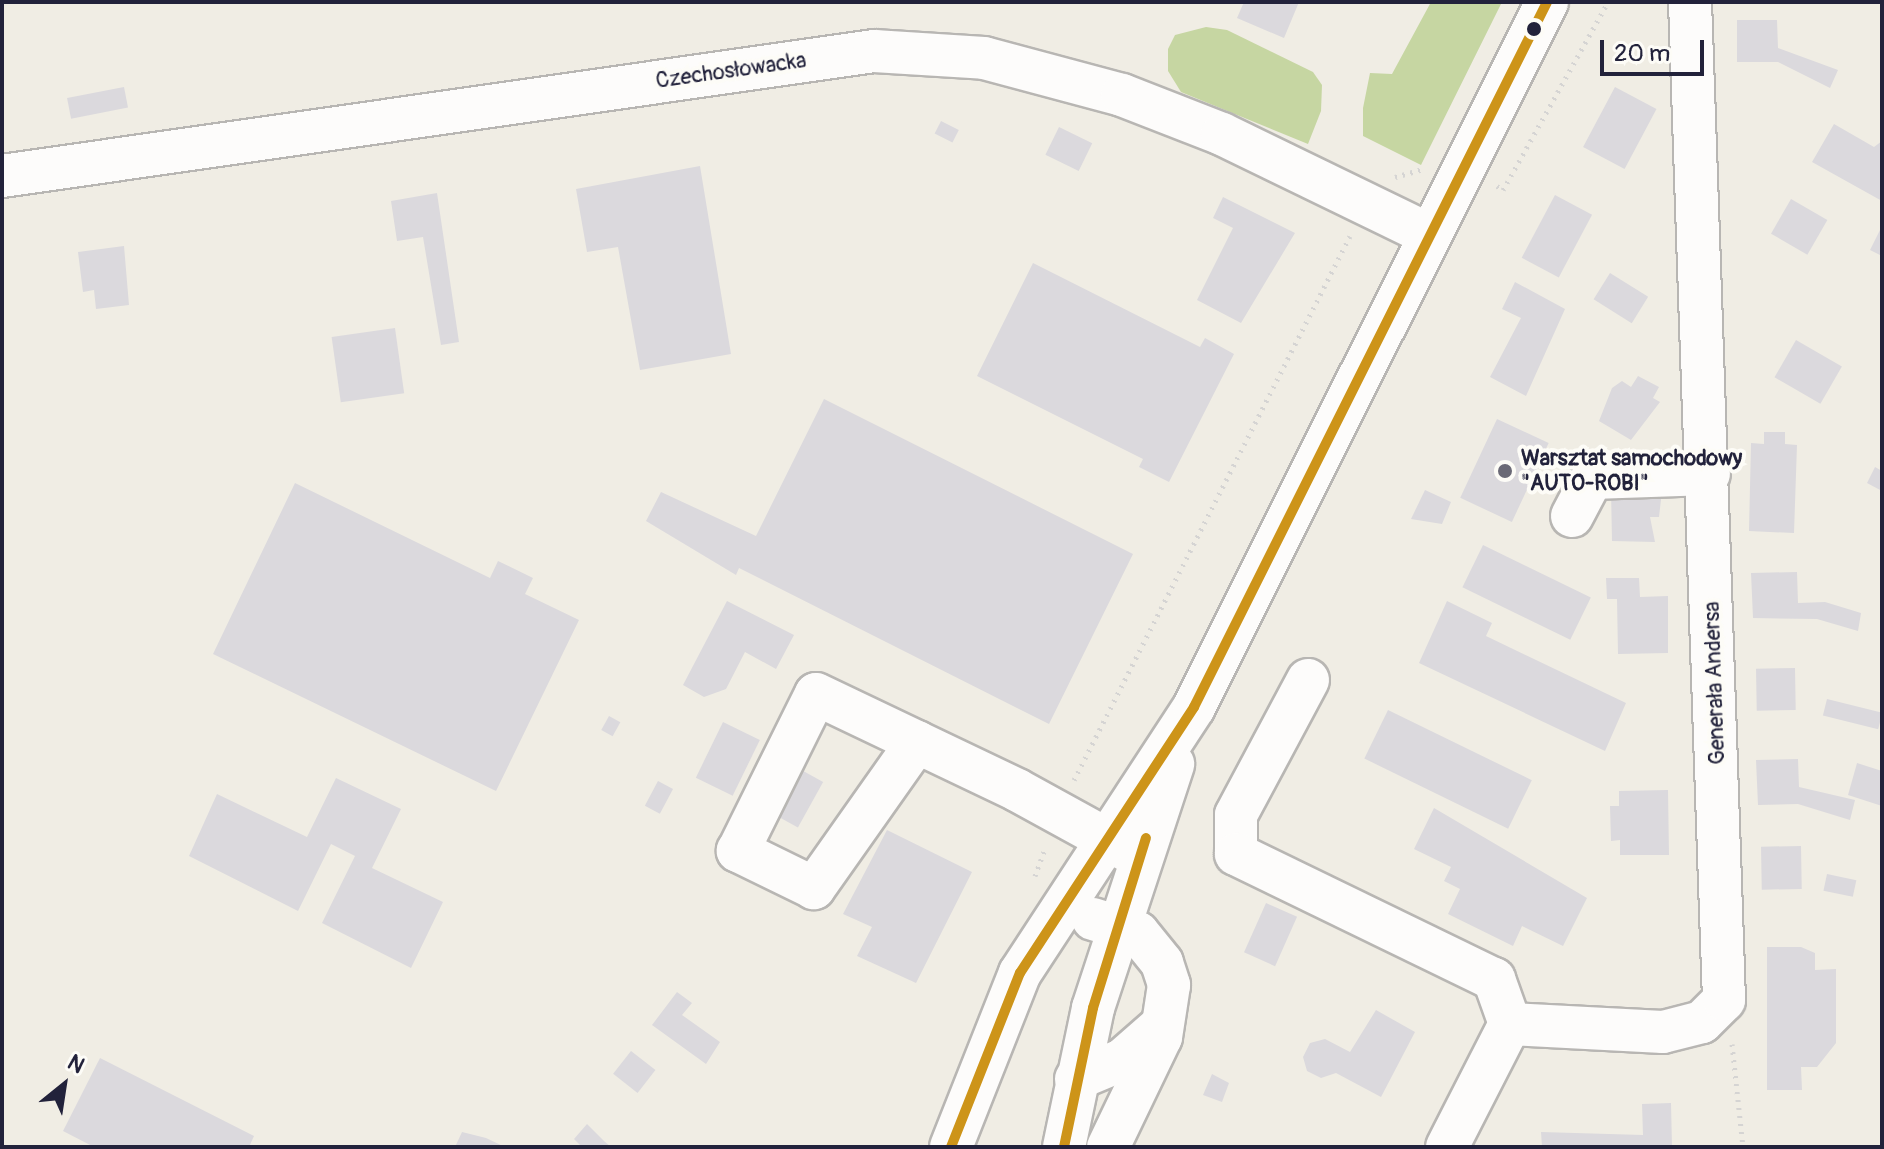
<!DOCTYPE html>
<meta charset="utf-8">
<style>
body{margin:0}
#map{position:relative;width:1884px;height:1149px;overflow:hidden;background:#f0ede4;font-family:Pangolin,sans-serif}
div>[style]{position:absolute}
.green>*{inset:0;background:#c6d6a2}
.building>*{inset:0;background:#dbd9dd;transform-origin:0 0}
.path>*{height:5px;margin-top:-2.5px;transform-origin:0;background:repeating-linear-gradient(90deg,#d5d4d3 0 2px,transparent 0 8px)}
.roads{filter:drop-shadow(2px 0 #b8b6b3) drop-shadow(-2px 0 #b8b6b3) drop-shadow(0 2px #b8b6b3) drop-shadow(0 -2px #b8b6b3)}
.minor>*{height:42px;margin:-21px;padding:0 21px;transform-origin:21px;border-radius:21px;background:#fdfcfb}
.bus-1>*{height:10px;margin:-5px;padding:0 5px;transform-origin:5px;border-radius:5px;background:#cd9419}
.dots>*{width:22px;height:22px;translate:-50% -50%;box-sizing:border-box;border:4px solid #fdfcf7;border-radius:50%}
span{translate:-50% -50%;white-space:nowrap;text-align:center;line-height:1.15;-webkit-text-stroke:8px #fdfcf7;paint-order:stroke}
.street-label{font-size:22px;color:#22223b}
.poi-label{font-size:22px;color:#22223b;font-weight:700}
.left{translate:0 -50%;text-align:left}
.frame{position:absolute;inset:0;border:4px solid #22223b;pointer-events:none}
.north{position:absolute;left:24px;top:1045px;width:80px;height:80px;-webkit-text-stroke:6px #fdfcf7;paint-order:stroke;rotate:30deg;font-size:22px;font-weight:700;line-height:32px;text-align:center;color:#22223b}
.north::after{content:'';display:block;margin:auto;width:28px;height:36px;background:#22223b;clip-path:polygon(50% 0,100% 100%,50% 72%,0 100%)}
.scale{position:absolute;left:1600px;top:40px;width:104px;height:36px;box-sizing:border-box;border:4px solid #22223b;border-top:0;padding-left:10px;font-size:24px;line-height:28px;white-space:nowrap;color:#22223b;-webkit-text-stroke:6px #fdfcf7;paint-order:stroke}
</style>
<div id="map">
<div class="green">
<i style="clip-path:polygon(1431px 2px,1502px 2px,1421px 165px,1363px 136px,1363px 108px,1370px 73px,1392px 74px)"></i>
<i style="clip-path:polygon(1206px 27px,1227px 30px,1313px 72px,1322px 85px,1321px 111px,1308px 144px,1181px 92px,1168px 71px,1168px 49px,1175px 35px)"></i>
</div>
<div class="building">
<i style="clip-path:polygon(1244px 2px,1299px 2px,1284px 38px,1237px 18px)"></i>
<i style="clip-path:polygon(1737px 20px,1777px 20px,1778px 48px,1838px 70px,1830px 88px,1778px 62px,1737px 62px)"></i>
<i style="left:124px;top:87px;width:21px;height:58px;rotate:79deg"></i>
<i style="left:1615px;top:87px;width:47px;height:68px;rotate:28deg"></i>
<i style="left:941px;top:121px;width:20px;height:14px;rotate:27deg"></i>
<i style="clip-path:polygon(1834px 124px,1874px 147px,1882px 141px,1882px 201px,1812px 162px)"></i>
<i style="left:1059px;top:127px;width:37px;height:31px;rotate:26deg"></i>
<i style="clip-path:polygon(700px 166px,731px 354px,640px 370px,618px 247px,587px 252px,576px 189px)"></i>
<i style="clip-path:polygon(437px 193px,459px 342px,441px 345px,423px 237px,397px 241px,391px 201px)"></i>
<i style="left:1555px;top:195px;width:42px;height:71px;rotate:28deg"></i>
<i style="clip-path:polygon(1223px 197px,1295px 233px,1241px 323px,1197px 300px,1233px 228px,1213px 218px)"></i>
<i style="left:1791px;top:199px;width:42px;height:40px;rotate:30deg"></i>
<i style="clip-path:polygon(1882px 226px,1882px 256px,1870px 250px)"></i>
<i style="clip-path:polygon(124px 246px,129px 305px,96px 309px,94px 290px,83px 292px,78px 252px)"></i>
<i style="clip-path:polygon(1033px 263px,1200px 347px,1205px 338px,1234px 354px,1169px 482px,1139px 467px,1143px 459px,977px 376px)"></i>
<i style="left:1610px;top:273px;width:45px;height:31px;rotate:32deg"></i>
<i style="clip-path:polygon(1515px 282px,1565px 309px,1526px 396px,1490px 377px,1521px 318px,1502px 309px)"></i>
<i style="left:395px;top:328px;width:66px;height:64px;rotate:82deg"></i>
<i style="left:1796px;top:340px;width:53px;height:43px;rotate:30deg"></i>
<i style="clip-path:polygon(1638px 376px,1659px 387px,1653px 398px,1660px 402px,1631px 440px,1599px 421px,1612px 388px,1622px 381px,1631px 387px)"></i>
<i style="clip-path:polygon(824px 399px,1133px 554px,1049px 724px,739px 568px,736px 575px,646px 521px,661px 492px,756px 536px)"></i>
<i style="left:1497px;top:419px;width:57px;height:87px;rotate:25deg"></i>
<i style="clip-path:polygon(1764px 432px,1785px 432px,1785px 444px,1797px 445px,1794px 533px,1749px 531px,1751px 443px,1764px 444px)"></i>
<i style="clip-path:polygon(1875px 467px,1882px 471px,1882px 491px,1867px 483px)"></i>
<i style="clip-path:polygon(295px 483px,490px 578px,498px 561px,533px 578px,525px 594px,579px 620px,496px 791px,213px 654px)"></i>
<i style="clip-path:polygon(1425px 490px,1451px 502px,1442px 524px,1411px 519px)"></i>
<i style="clip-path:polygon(1611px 490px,1662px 491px,1659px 517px,1650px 517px,1655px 542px,1612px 541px)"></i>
<i style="left:1483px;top:545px;width:120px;height:47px;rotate:26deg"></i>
<i style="clip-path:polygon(1797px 572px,1798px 603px,1825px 602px,1861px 613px,1858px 631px,1817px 619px,1753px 618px,1751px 573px)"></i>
<i style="clip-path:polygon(1606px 578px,1639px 578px,1640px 597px,1668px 596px,1668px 653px,1618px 654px,1617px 599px,1607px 599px)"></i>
<i style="clip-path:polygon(727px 601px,794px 635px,776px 669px,745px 652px,726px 689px,704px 697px,683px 685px)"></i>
<i style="clip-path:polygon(1447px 601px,1492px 623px,1486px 636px,1626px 703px,1605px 751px,1419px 663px)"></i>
<i style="left:1795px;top:668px;width:42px;height:39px;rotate:89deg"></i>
<i style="left:1827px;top:699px;width:57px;height:17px;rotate:14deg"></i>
<i style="left:1388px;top:710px;width:160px;height:54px;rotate:26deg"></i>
<i style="left:609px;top:716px;width:13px;height:16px;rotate:29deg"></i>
<i style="left:723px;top:722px;width:41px;height:62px;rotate:26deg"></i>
<i style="clip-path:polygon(1798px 759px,1799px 787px,1855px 800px,1850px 820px,1798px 804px,1758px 805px,1756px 760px)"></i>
<i style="clip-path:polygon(1857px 763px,1882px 771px,1882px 806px,1848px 795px)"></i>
<i style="left:796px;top:767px;width:31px;height:52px;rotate:29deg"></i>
<i style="clip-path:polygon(336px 778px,401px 809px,372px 868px,443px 902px,411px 968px,322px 923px,355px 856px,331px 844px,298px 911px,189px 856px,217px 794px,307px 837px)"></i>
<i style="left:658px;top:781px;width:17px;height:28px;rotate:28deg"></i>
<i style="clip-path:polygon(1668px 790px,1669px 855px,1620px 855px,1620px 840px,1611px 841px,1610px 806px,1619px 806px,1619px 791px)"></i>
<i style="clip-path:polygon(1434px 808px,1587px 898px,1563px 946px,1522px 926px,1513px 946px,1448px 914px,1460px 889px,1444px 881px,1451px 867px,1414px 849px)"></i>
<i style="clip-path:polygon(887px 830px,972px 872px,916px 983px,857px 956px,872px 927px,843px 914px)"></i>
<i style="left:1801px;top:846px;width:43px;height:40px;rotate:89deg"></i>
<i style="left:1827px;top:874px;width:30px;height:17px;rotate:12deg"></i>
<i style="left:1266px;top:903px;width:34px;height:54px;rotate:24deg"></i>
<i style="clip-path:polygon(1767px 947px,1801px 947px,1815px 953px,1815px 970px,1836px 969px,1836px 1043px,1817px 1067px,1801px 1067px,1802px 1090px,1767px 1090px)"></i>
<i style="clip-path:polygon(677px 992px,692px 1003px,682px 1015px,720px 1042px,706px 1064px,652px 1025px)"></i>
<i style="clip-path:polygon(1376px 1010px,1415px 1032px,1381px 1097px,1336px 1073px,1321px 1078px,1307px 1071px,1303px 1057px,1310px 1043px,1325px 1039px,1350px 1052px)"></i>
<i style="left:631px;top:1051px;width:31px;height:29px;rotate:38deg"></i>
<i style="clip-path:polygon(100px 1058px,254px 1136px,249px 1147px,94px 1147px,63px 1131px)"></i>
<i style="clip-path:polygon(1212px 1074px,1229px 1083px,1222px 1102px,1203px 1095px)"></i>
<i style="clip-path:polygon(1671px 1103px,1672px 1147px,1542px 1147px,1541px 1132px,1643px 1135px,1642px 1104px)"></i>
<i style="clip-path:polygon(587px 1124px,604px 1141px,611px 1147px,582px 1147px,574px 1139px)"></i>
<i style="clip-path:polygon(462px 1132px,486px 1138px,505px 1147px,455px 1147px)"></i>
</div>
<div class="path">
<i style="left:1395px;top:177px;width:29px;rotate:-16deg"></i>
<i style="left:1497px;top:186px;width:7px;rotate:34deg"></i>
<i style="left:1503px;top:190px;width:215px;rotate:-60.8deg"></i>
<i style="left:1074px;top:780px;width:610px;rotate:-63.1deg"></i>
<i style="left:1035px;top:876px;width:30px;rotate:-70deg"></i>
<i style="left:1732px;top:1044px;width:104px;rotate:83.9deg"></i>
</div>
<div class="roads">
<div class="minor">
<i style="left:2px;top:176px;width:881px;rotate:-8.16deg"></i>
<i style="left:874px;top:51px;width:110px;rotate:3.6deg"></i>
<i style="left:984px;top:58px;width:143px;rotate:15deg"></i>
<i style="left:1122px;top:95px;width:107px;rotate:21.3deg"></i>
<i style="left:1222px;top:134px;width:231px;rotate:25.9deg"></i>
<i style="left:1572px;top:516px;width:43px;rotate:-62.2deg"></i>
<i style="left:1592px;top:478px;width:117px;rotate:-2deg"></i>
<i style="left:1308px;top:680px;width:153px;rotate:118.1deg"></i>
<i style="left:1236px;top:815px;width:39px;rotate:90deg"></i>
<i style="left:1236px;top:854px;width:287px;rotate:25.9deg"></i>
<i style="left:1494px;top:979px;width:48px;rotate:70.4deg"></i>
<i style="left:917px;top:742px;width:179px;rotate:125.2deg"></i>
<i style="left:814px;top:888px;width:85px;rotate:-154deg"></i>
<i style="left:738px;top:851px;width:175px;rotate:-63.6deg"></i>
<i style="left:816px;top:694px;width:223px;rotate:25.5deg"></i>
<i style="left:1017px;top:790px;width:139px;rotate:28.8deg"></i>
<i style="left:1093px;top:919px;width:47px;rotate:17.3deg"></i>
<i style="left:1138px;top:933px;width:38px;rotate:51deg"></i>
<i style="left:1162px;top:963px;width:23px;rotate:72deg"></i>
<i style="left:1169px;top:985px;width:53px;rotate:98.7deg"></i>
<i style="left:1161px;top:1037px;width:122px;rotate:115.7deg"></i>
<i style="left:1076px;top:1079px;width:50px;rotate:-22.4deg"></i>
<i style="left:1122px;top:1060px;width:52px;rotate:-41.1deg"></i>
<i style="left:951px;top:1147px;width:187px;rotate:-68.4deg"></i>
<i style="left:1020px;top:973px;width:318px;rotate:-56.8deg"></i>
<i style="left:1194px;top:707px;width:788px;rotate:-63.4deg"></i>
<i style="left:1064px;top:1147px;width:142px;rotate:-78.2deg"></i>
<i style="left:1093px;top:1008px;width:257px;rotate:-71.8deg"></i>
<i style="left:1447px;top:1147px;width:138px;rotate:-62.9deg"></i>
<i style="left:1510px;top:1024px;width:153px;rotate:3deg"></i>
<i style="left:1663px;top:1032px;width:40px;rotate:-14.4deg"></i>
<i style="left:1702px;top:1022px;width:31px;rotate:-45deg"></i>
<i style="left:1724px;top:1000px;width:999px;rotate:-91.95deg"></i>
</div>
</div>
<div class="bus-1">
<i style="left:951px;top:1147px;width:187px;rotate:-68.4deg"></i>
<i style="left:1020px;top:973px;width:318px;rotate:-56.8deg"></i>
<i style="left:1194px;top:707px;width:788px;rotate:-63.4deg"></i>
<i style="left:1064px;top:1147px;width:142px;rotate:-78.2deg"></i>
<i style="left:1093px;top:1008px;width:178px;rotate:-72.7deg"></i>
</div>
<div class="dots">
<i style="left:1534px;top:29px;background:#22223b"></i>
<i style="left:1505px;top:471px;background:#6a6976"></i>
</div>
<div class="street-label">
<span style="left:731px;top:71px;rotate:-8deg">Czechosłowacka</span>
<span style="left:1715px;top:683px;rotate:-92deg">Generała Andersa</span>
</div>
<div class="poi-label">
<span class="left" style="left:1521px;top:471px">Warsztat samochodowy<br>"AUTO-ROBI"</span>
</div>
<div class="frame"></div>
<div class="north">N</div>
<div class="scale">20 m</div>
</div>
